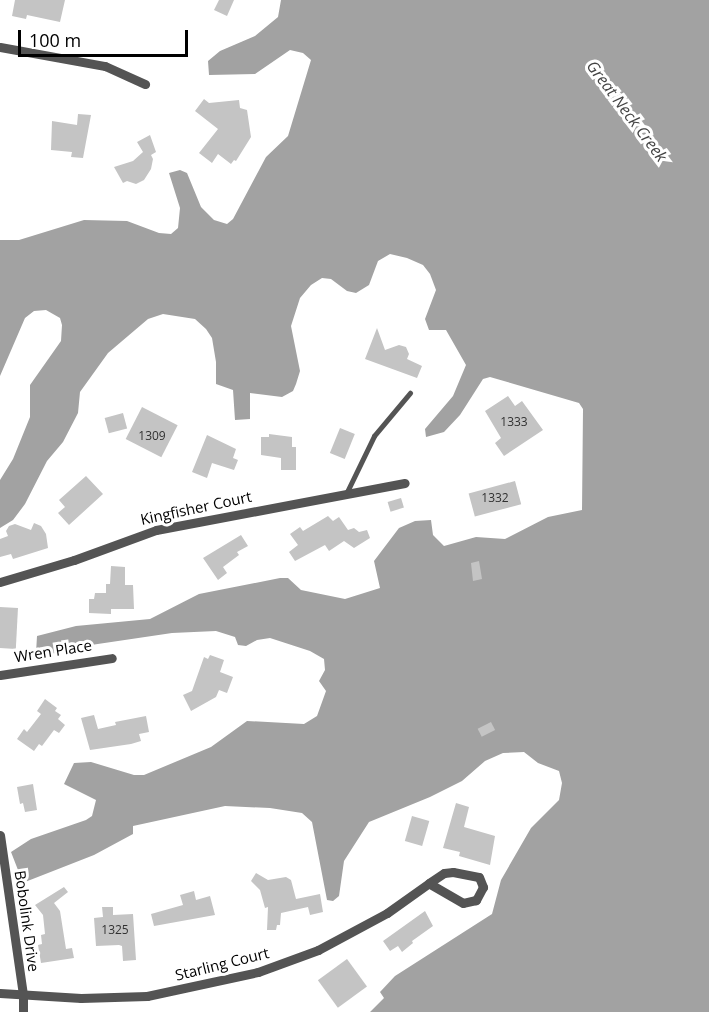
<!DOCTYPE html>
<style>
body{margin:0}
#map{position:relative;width:709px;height:1012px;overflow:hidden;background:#fff;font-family:"Open Sans",sans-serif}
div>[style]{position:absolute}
.water>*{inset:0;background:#a2a2a2}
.building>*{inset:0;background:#c4c4c4;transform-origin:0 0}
.service>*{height:4.5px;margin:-2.25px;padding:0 2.25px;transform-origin:2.25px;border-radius:2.25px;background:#545454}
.minor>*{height:9px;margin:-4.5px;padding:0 4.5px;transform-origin:4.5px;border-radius:4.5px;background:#545454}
span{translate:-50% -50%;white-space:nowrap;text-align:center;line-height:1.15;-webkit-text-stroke:6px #fff;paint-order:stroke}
.number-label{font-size:12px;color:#313131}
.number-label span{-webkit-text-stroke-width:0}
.street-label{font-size:15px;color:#000}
.water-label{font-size:16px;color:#434343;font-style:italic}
.scale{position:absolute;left:18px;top:30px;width:170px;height:27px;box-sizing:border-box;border:3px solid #000;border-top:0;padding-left:8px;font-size:18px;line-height:21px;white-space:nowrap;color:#000;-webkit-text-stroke:4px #fff;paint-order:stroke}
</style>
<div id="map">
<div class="water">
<i style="clip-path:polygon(281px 0,709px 0,709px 1012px,370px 1012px,384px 998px,380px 992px,395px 976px,492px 914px,501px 880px,531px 828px,559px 800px,562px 783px,559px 771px,538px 763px,524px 752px,503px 753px,485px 761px,462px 781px,430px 797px,369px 822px,344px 861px,339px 896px,333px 901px,327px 900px,312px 822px,302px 813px,270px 808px,225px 806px,133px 826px,133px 834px,94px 855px,25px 882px,18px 870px,11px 852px,31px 839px,86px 820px,92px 816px,96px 800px,64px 784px,74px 763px,91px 762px,134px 775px,144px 775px,211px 747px,247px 721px,304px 724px,317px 716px,326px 691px,319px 681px,325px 670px,324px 659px,310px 651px,270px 638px,257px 640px,246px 646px,238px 645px,235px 637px,216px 631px,172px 633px,91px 645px,42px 656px,36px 653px,37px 636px,76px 626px,150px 619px,199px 594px,280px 578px,288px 578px,301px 590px,345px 599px,380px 588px,374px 561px,399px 528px,415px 521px,431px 520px,433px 535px,444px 546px,476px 537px,505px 539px,548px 517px,582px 510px,583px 409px,579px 403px,490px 377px,483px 379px,460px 415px,444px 432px,426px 437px,425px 429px,453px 396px,466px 365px,446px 330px,429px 330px,425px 319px,436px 290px,430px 274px,423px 265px,407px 258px,390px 254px,378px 261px,369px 285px,356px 293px,347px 291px,331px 279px,322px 278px,311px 285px,300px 298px,291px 326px,300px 371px,296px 384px,293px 391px,282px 397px,250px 393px,250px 419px,235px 420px,233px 390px,216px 384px,216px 362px,212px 338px,206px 329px,195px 319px,163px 314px,148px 319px,108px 353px,80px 392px,78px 413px,63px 442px,47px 461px,25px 504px,13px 520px,0 528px,0 480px,13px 459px,30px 417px,30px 385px,61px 341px,62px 325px,60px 318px,46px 310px,34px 311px,25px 318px,0 376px,0 240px,19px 240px,84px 220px,127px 221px,159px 233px,171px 234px,178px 228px,180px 208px,169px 173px,180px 170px,187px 173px,201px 207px,214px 220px,227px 224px,233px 219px,266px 157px,288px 136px,311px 60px,303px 53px,290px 50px,255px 74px,209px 75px,208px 61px,220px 51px,255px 36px,278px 17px)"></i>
</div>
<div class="building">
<i style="clip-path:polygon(15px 0,65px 0,60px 22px,27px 15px,26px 19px,12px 16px)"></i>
<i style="clip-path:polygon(219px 0,234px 0,227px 16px,214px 10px)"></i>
<i style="clip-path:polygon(204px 99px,209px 103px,239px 100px,240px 108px,247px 110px,251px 137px,236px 161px,234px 160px,231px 164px,218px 154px,212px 163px,199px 153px,218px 129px,195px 111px)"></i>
<i style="clip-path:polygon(78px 114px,91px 115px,83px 158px,71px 157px,72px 152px,51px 150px,52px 121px,77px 125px)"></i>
<i style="clip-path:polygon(150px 135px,156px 152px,151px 155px,153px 159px,151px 169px,144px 180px,136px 184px,127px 181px,123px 183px,114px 167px,133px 161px,143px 152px,137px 142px)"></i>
<i style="clip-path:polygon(377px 328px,385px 350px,399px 345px,406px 347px,409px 354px,407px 359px,422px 366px,417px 378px,365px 359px)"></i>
<i style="clip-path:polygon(508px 396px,515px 406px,522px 401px,543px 430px,504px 456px,495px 443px,501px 438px,485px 411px)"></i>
<i style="left:142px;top:407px;width:40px;height:36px;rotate:27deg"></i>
<i style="left:123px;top:413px;width:16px;height:19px;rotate:75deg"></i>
<i style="left:340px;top:428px;width:16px;height:27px;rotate:22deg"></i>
<i style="clip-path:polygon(269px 434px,292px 437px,292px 447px,296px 447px,296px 470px,281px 470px,281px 458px,261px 455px,261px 437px,269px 437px)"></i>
<i style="clip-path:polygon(207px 435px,236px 449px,233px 458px,238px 460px,234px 470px,212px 463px,207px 478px,192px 472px)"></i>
<i style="clip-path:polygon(86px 476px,103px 494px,69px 525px,58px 513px,65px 507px,59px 500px)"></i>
<i style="left:515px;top:481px;width:24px;height:48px;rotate:75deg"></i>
<i style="left:401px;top:498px;width:10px;height:14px;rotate:73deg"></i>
<i style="clip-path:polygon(328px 516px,333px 521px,339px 517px,348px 530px,354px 528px,359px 532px,367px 530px,370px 538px,354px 548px,344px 541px,329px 551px,325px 545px,295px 561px,289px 552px,298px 545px,290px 534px,300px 527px,303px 531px)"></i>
<i style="clip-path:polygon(34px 523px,41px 526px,46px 534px,48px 548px,13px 559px,11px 554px,0 557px,0 539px,8px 536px,6px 531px,9px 526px,15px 524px,31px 530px)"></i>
<i style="clip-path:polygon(241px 535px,248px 546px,237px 552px,239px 555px,223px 567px,227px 573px,218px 580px,203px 558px)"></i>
<i style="clip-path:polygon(479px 561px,482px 579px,473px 581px,471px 563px)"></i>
<i style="clip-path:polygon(111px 566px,125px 567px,125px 585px,133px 585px,134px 609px,111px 609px,111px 614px,89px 613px,89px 599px,94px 599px,95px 593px,106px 593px,106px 584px,110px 584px)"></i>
<i style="left:0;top:607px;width:18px;height:41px;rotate:3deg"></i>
<i style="clip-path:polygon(210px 655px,224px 660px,220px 672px,233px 677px,227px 693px,219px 690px,216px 697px,191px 711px,183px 695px,192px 691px,204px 657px,208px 659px)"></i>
<i style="clip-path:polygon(45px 699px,57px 708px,55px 711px,61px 715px,58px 719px,65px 725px,59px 733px,54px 730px,42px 746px,39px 744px,34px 751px,17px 739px,24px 729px,27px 732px,41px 714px,37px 711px)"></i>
<i style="clip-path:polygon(94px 715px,98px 729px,116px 725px,115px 722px,146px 716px,149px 732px,139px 734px,141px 741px,131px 744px,90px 750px,81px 718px)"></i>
<i style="left:491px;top:722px;width:9px;height:15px;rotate:63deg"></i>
<i style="clip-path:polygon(33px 784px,37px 810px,25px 812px,23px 803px,20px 804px,17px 787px)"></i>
<i style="clip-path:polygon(456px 803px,469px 807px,464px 827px,495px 836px,490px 865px,459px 856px,460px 852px,443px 848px)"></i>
<i style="left:412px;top:816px;width:18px;height:26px;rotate:16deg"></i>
<i style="clip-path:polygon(256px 873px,268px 880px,286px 877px,291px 880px,296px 899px,320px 894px,323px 912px,310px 915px,308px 907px,281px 913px,280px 925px,277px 925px,276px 930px,267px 930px,268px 907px,265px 908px,260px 890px,251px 881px)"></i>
<i style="clip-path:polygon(64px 887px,68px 892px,54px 903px,60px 911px,66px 949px,72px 948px,74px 958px,41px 963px,38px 945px,42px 944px,41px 935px,45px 934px,43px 915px,35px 905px)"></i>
<i style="clip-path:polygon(194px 891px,196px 900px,210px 896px,215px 915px,154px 926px,151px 914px,183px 905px,180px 895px)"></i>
<i style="clip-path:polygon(102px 907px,113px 907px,113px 915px,133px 914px,136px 960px,123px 961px,122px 946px,119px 945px,96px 946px,94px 918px,103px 917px)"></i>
<i style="clip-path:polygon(425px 911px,433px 926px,412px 941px,413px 943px,402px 952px,398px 946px,390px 951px,383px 941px)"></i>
<i style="left:347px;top:959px;width:34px;height:36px;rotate:54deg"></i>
</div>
<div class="service">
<i style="left:346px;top:494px;width:64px;rotate:-64.2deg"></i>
<i style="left:374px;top:436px;width:56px;rotate:-50.1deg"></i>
</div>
<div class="minor">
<i style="left:0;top:47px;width:107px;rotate:10.3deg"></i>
<i style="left:105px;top:66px;width:44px;rotate:24.2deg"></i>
<i style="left:0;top:582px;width:77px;rotate:-16.6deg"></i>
<i style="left:74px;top:560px;width:87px;rotate:-20.1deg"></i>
<i style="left:156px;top:530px;width:253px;rotate:-10.7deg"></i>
<i style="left:0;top:675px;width:113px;rotate:-8.6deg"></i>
<i style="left:0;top:835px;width:161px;rotate:81.8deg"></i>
<i style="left:23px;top:994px;width:18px;rotate:90deg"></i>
<i style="left:453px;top:872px;width:26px;rotate:11deg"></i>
<i style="left:479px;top:877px;width:11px;rotate:68deg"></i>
<i style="left:483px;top:887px;width:15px;rotate:118deg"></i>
<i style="left:476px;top:900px;width:13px;rotate:167deg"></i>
<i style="left:463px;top:903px;width:39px;rotate:-150deg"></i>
<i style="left:429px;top:883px;width:18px;rotate:-34deg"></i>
<i style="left:444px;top:873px;width:9px;rotate:-6deg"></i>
<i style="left:0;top:993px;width:81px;rotate:3.5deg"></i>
<i style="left:81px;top:998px;width:66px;rotate:-1.7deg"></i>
<i style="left:147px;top:996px;width:114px;rotate:-12.2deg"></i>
<i style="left:258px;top:972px;width:64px;rotate:-20.1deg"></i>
<i style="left:318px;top:950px;width:78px;rotate:-28.2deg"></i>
<i style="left:387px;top:913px;width:52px;rotate:-35.5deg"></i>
</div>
<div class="number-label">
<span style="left:514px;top:422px">1333</span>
<span style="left:152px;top:436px">1309</span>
<span style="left:495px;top:498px">1332</span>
<span style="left:115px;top:930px">1325</span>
</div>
<div class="street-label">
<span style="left:196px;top:508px;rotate:-12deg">Kingfisher Court</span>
<span style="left:53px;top:651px;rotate:-9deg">Wren Place</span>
<span style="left:27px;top:921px;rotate:82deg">Bobolink Drive</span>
<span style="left:222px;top:964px;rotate:-14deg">Starling Court</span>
</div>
<div class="water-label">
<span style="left:627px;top:111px;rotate:53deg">Great Neck Creek</span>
</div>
<div class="scale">100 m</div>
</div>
